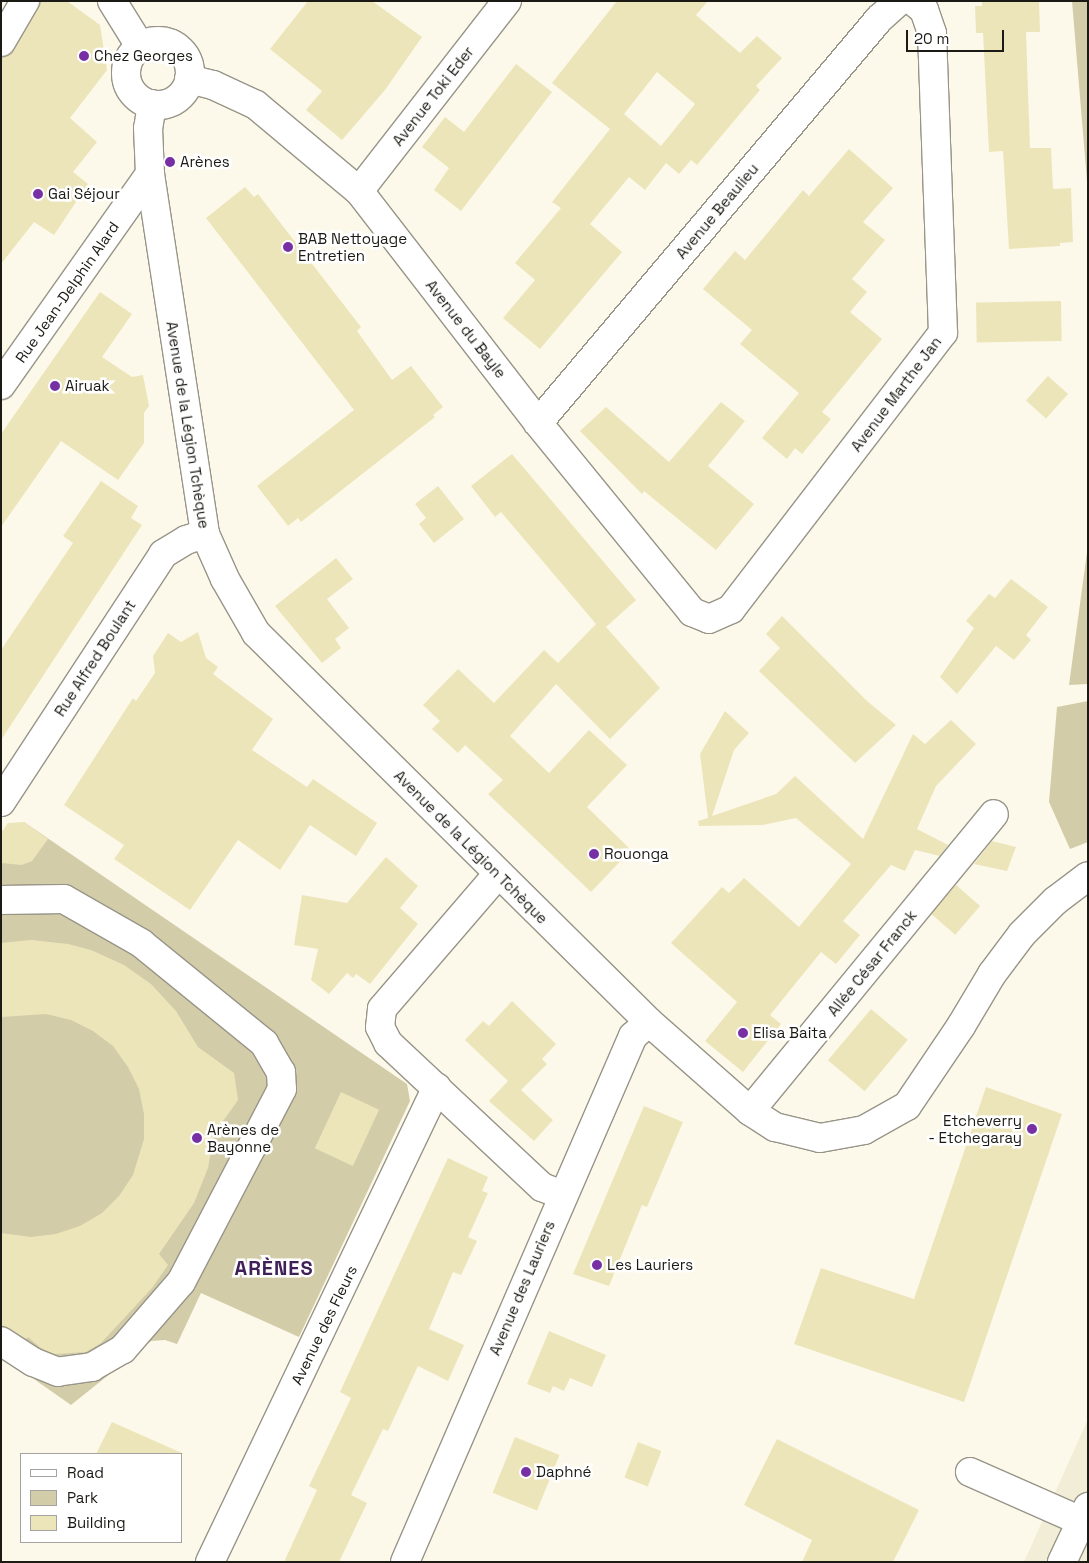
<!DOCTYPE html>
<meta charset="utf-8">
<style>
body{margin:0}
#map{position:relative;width:1089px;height:1563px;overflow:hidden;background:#fcf9ea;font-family:"Space Grotesk",sans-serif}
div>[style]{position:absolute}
.built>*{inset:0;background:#f1edd7}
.green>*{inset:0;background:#d2cca9}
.building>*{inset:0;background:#ede5ba;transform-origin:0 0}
.roads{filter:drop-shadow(1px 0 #989588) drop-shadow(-1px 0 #989588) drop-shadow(0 1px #989588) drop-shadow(0 -1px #989588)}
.minor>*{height:28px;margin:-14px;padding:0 14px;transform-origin:14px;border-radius:14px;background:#fff}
.minor>.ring{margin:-14px;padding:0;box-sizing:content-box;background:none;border:28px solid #fff;border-radius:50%}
.dots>*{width:14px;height:14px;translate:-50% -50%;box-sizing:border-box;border:2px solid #fff;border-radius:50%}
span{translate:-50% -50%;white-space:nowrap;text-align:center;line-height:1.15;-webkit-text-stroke:5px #fff;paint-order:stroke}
.poi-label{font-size:15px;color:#1b1a15}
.left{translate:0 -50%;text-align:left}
.right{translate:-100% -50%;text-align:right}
.street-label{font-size:15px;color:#1b1a15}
.district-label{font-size:20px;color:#402058;font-weight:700;letter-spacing:1px}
.frame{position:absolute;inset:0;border:2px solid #1b1a15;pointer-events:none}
.legend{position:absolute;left:20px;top:1453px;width:162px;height:90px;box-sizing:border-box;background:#fff;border:1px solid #a4a3a1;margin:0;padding:6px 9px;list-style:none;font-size:15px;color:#1b1a15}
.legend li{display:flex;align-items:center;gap:10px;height:25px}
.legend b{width:25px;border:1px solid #a4a3a1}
.scale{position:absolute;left:906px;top:30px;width:98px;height:22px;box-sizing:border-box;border:2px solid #1b1a15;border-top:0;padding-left:6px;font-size:15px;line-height:18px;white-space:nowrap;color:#1b1a15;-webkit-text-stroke:4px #fff;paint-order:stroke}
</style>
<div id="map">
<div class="built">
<i style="clip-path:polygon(1088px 1419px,1088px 1562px,1024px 1562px)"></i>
</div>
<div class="green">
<i style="clip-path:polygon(1072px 1px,1088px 1px,1088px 193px)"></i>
<i style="clip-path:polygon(1088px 545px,1088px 684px,1069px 685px)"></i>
<i style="clip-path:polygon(1088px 701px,1088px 842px,1070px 849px,1049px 802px,1057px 707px)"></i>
<i style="clip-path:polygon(24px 822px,407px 1084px,410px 1101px,299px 1337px,201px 1293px,177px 1344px,165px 1340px,151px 1341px,71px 1405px,1px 1356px,1px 833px)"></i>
</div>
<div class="building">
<i style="clip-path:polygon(41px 1px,67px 1px,100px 25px,107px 70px,70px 118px,97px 142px,73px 172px,88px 184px,54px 235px,34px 222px,1px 264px,1px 58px,14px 50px)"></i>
<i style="clip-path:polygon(308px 1px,372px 1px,422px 37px,385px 90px,342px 140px,306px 110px,322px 91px,270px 49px)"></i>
<i style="clip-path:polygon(evenodd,617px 1px,708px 1px,696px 15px,740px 53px,757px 36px,782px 58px,756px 86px,760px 90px,697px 165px,691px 160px,679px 174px,666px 163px,645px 190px,629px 177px,590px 224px,622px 252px,540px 349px,503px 318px,535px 280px,515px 263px,561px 208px,552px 202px,610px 129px,552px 83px,617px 1px,657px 72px,695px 104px,661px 146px,624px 114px,657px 72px)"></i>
<i style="clip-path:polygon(982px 1px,1039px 1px,1040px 32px,1026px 32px,1030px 148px,1051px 148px,1053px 189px,1071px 188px,1073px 242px,1060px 243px,1060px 246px,1009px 249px,1003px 151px,989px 152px,983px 33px,976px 33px,975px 6px,982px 6px)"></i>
<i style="clip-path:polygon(516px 64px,552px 92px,461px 211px,434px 190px,449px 168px,422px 147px,445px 117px,464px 132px)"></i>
<i style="clip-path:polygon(849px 149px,893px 188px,863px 222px,885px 240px,852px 279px,867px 292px,850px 312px,882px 339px,822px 412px,831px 419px,802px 454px,795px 448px,787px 459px,762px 438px,799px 393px,740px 344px,752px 330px,703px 289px,735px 251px,745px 260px,803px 190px,809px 196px)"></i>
<i style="clip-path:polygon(245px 187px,254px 197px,258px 194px,361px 327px,357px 331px,392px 380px,411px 366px,443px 407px,433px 415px,435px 417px,301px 522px,298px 518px,288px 526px,257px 486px,354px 410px,206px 218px)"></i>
<i style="clip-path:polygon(100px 292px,132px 314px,102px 357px,132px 377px,143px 375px,149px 406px,144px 413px,144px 443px,118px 480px,61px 441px,1px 527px,1px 434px)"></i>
<i style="left:1061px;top:301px;width:40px;height:85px;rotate:89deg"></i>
<i style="left:1048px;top:376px;width:27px;height:33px;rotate:42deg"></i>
<i style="clip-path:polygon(721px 402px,745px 421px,708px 466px,754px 504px,716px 550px,644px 491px,642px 494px,580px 431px,606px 407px,669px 462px)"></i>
<i style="clip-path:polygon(512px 454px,636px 600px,606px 627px,660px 688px,610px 739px,556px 684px,510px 736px,549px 773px,589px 730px,627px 765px,587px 807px,631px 850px,591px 892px,488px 794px,503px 780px,465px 745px,458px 753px,432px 729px,440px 721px,423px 705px,458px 669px,494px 703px,544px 650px,558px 663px,596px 624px,501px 512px,495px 517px,471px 486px)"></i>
<i style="clip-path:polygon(101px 481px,138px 506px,131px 518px,142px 525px,1px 740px,1px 650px,73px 543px,63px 536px)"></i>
<i style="clip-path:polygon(438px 486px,464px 519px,434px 543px,419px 524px,426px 518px,415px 504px)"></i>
<i style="clip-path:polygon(336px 558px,353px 579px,327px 599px,349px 628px,335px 639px,341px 648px,322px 663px,275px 606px)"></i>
<i style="clip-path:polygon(1011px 579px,1048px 607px,1026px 635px,1031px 640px,1014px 660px,996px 646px,957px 694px,940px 677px,974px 628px,966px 621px,989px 594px,995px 598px)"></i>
<i style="clip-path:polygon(782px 616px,867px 701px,896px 725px,855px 763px,759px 671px,780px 648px,766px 634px)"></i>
<i style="clip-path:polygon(198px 632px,206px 658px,218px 667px,213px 674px,273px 719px,252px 750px,307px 787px,313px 779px,377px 823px,356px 856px,310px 825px,280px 870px,238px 840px,190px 910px,114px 859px,124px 845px,64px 805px,133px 698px,136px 701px,155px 673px,153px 656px,168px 633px,181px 642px)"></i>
<i style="clip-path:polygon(725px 711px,749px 733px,734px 750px,712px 816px,776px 794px,795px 776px,863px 839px,913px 734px,925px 744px,951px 720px,976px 744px,936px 786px,917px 829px,948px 845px,940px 856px,915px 850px,905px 871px,891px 865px,843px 921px,860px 935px,836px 964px,821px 952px,770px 1015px,781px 1024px,743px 1072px,705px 1041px,737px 1002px,671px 943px,722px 887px,729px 893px,744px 878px,799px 927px,851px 864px,796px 818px,763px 825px,699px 826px,698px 821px,708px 818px,700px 754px)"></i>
<i style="clip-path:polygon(24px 822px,48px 839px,32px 861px,22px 865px,1px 863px,1px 833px,8px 823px)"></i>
<i style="clip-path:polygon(992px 841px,1016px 847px,1007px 871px,974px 864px)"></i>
<i style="clip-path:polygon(386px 857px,418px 886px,400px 908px,418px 924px,370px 984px,356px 974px,353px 978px,347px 973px,329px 994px,311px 980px,318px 949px,294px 945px,302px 895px,347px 903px)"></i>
<i style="left:956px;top:885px;width:32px;height:38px;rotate:41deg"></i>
<i style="clip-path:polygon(31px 940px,68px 944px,91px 950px,124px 965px,151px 984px,176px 1011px,198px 1047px,234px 1073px,238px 1100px,214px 1134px,208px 1168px,194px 1203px,159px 1254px,168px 1265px,152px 1288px,101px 1343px,86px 1352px,54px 1354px,41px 1348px,28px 1337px,26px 1339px,1px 1325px,1px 1233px,31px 1237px,56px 1234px,80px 1226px,102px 1213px,119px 1196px,133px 1175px,144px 1139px,144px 1114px,139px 1089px,128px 1067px,113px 1046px,93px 1031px,71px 1020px,46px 1014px,1px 1017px,1px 943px)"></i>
<i style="clip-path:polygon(512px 1001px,556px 1044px,542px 1059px,547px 1064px,521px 1090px,553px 1120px,534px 1141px,489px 1101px,508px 1081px,465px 1040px,483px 1021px,489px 1026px)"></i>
<i style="left:871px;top:1009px;width:48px;height:67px;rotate:40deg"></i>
<i style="clip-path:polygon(986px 1087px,1062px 1114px,964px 1402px,794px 1344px,821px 1268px,914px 1299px)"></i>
<i style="left:341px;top:1092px;width:42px;height:62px;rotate:25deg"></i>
<i style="clip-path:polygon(644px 1106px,683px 1122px,647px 1207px,642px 1205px,609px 1286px,573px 1274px)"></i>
<i style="clip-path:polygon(448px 1158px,488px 1177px,482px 1191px,488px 1193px,468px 1237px,477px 1241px,461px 1275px,453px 1272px,429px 1329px,464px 1345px,448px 1381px,418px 1366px,388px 1431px,383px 1429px,351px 1495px,367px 1503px,339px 1562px,284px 1562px,317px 1490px,309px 1486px,351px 1398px,340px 1392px)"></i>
<i style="clip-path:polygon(549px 1331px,606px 1355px,592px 1387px,570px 1378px,564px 1391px,553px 1386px,550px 1393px,527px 1384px)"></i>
<i style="clip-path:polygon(112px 1422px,184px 1454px,96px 1454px)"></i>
<i style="left:515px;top:1437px;width:48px;height:60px;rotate:22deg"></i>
<i style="clip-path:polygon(777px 1439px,919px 1510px,893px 1562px,802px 1562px,812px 1540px,744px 1505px)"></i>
<i style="left:638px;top:1442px;width:25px;height:38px;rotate:21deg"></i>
</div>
<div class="roads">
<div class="minor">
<i style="left:112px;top:1px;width:53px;rotate:58.1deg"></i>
<i class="ring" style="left:126px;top:41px;width:36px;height:36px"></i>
<i style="left:1px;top:42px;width:48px;rotate:-59.7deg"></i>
<i style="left:189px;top:79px;width:25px;rotate:14deg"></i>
<i style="left:213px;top:85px;width:47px;rotate:24.9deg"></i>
<i style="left:256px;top:105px;width:134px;rotate:39.9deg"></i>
<i style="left:359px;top:191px;width:293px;rotate:52.3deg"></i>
<i style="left:538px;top:423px;width:244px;rotate:50.8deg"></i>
<i style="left:692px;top:612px;width:18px;rotate:22deg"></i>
<i style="left:709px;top:619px;width:24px;rotate:-24deg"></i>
<i style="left:731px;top:609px;width:348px;rotate:-52.5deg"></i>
<i style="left:943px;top:333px;width:300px;rotate:-92.1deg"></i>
<i style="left:932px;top:33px;width:24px;rotate:-109deg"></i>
<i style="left:924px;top:10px;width:14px;rotate:-141deg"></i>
<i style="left:152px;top:104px;width:24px;rotate:99deg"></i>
<i style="left:148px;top:128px;width:46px;rotate:87.5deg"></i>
<i style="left:150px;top:174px;width:364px;rotate:81.3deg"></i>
<i style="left:205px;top:534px;width:49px;rotate:66deg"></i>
<i style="left:225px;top:579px;width:62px;rotate:60.1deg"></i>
<i style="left:256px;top:633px;width:553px;rotate:44.71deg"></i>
<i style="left:649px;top:1022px;width:135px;rotate:41.4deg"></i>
<i style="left:750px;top:1111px;width:30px;rotate:33deg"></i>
<i style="left:775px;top:1127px;width:46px;rotate:13.7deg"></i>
<i style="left:820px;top:1138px;width:45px;rotate:-10.3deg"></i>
<i style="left:864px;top:1130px;width:49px;rotate:-29.2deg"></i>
<i style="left:907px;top:1106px;width:97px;rotate:-56deg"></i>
<i style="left:961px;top:1026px;width:61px;rotate:-59.2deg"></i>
<i style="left:992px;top:974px;width:50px;rotate:-53.1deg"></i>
<i style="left:1022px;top:934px;width:47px;rotate:-45deg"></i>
<i style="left:1055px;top:901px;width:41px;rotate:-37.1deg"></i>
<i style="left:359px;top:191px;width:241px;rotate:-52.1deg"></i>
<i style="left:1px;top:385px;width:258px;rotate:-54.8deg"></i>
<i style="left:538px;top:423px;width:529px;rotate:-49.83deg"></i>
<i style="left:879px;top:19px;width:27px;rotate:-42deg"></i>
<i style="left:1px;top:802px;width:296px;rotate:-56.8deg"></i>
<i style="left:163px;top:554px;width:27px;rotate:-31deg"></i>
<i style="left:186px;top:540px;width:20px;rotate:-18deg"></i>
<i style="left:498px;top:874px;width:178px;rotate:130.7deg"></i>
<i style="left:382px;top:1009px;width:18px;rotate:96deg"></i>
<i style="left:380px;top:1027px;width:18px;rotate:63deg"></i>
<i style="left:388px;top:1043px;width:211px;rotate:43.1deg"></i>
<i style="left:542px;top:1187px;width:22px;rotate:22deg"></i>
<i style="left:1px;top:900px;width:63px;rotate:-0.9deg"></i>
<i style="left:64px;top:899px;width:89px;rotate:29.7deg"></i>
<i style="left:141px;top:943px;width:159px;rotate:39.1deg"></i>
<i style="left:264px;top:1043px;width:34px;rotate:60deg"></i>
<i style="left:281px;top:1072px;width:17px;rotate:87deg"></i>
<i style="left:282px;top:1089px;width:218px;rotate:117.6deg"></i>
<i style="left:181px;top:1282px;width:89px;rotate:130.9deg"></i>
<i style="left:123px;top:1349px;width:36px;rotate:150deg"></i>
<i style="left:92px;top:1367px;width:34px;rotate:172deg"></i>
<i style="left:58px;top:1372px;width:27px;rotate:-158deg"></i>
<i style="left:33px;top:1362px;width:38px;rotate:-147deg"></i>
<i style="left:750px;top:1111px;width:384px;rotate:-50.6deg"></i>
<i style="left:970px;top:1472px;width:121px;rotate:23.8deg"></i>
<i style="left:210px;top:1562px;width:526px;rotate:-64.46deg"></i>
<i style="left:405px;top:1562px;width:573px;rotate:-66.57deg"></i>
<i style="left:633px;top:1036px;width:21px;rotate:-41deg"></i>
<i style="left:1062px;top:1562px;width:61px;rotate:-64.7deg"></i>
</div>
</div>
<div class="dots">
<i style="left:84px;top:56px;background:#7630a4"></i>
<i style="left:170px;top:162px;background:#7630a4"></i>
<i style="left:38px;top:194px;background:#7630a4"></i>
<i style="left:288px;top:247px;background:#7630a4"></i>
<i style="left:55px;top:386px;background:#7630a4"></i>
<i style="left:594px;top:854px;background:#7630a4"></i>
<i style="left:743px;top:1033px;background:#7630a4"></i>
<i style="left:1032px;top:1129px;background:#7630a4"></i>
<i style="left:197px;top:1138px;background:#7630a4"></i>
<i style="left:597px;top:1265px;background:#7630a4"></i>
<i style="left:526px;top:1472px;background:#7630a4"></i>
</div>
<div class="poi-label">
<span class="left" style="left:94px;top:56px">Chez Georges</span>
<span class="left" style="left:180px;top:162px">Arènes</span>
<span class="left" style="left:48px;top:194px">Gai Séjour</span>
<span class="left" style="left:298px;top:247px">BAB Nettoyage<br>Entretien</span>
<span class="left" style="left:65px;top:386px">Airuak</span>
<span class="left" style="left:604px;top:854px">Rouonga</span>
<span class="left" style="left:753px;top:1033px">Elisa Baita</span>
<span class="right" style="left:1022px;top:1129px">Etcheverry<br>- Etchegaray</span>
<span class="left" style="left:207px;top:1138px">Arènes de<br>Bayonne</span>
<span class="left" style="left:607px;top:1265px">Les Lauriers</span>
<span class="left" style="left:536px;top:1472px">Daphné</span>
</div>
<div class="street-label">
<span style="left:433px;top:96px;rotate:-52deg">Avenue Toki Eder</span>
<span style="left:717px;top:211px;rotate:-50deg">Avenue Beaulieu</span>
<span style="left:67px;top:292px;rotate:-55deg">Rue Jean-Delphin Alard</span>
<span style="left:466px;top:329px;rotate:52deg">Avenue du Bayle</span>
<span style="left:896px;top:394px;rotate:-53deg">Avenue Marthe Jan</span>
<span style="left:188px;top:425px;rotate:81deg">Avenue de la Légion Tchèque</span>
<span style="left:95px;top:658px;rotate:-57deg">Rue Alfred Boulant</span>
<span style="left:471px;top:847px;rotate:45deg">Avenue de la Légion Tchèque</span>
<span style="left:872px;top:963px;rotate:-51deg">Allée César Franck</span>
<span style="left:522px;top:1288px;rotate:-67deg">Avenue des Lauriers</span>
<span style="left:324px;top:1325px;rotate:-64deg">Avenue des Fleurs</span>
</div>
<div class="district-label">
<span style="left:274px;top:1268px">ARÈNES</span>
</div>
<div class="frame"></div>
<ul class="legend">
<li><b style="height:6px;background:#fff"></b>Road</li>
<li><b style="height:14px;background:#d2cca9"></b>Park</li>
<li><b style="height:14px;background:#ede5ba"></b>Building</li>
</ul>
<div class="scale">20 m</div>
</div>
